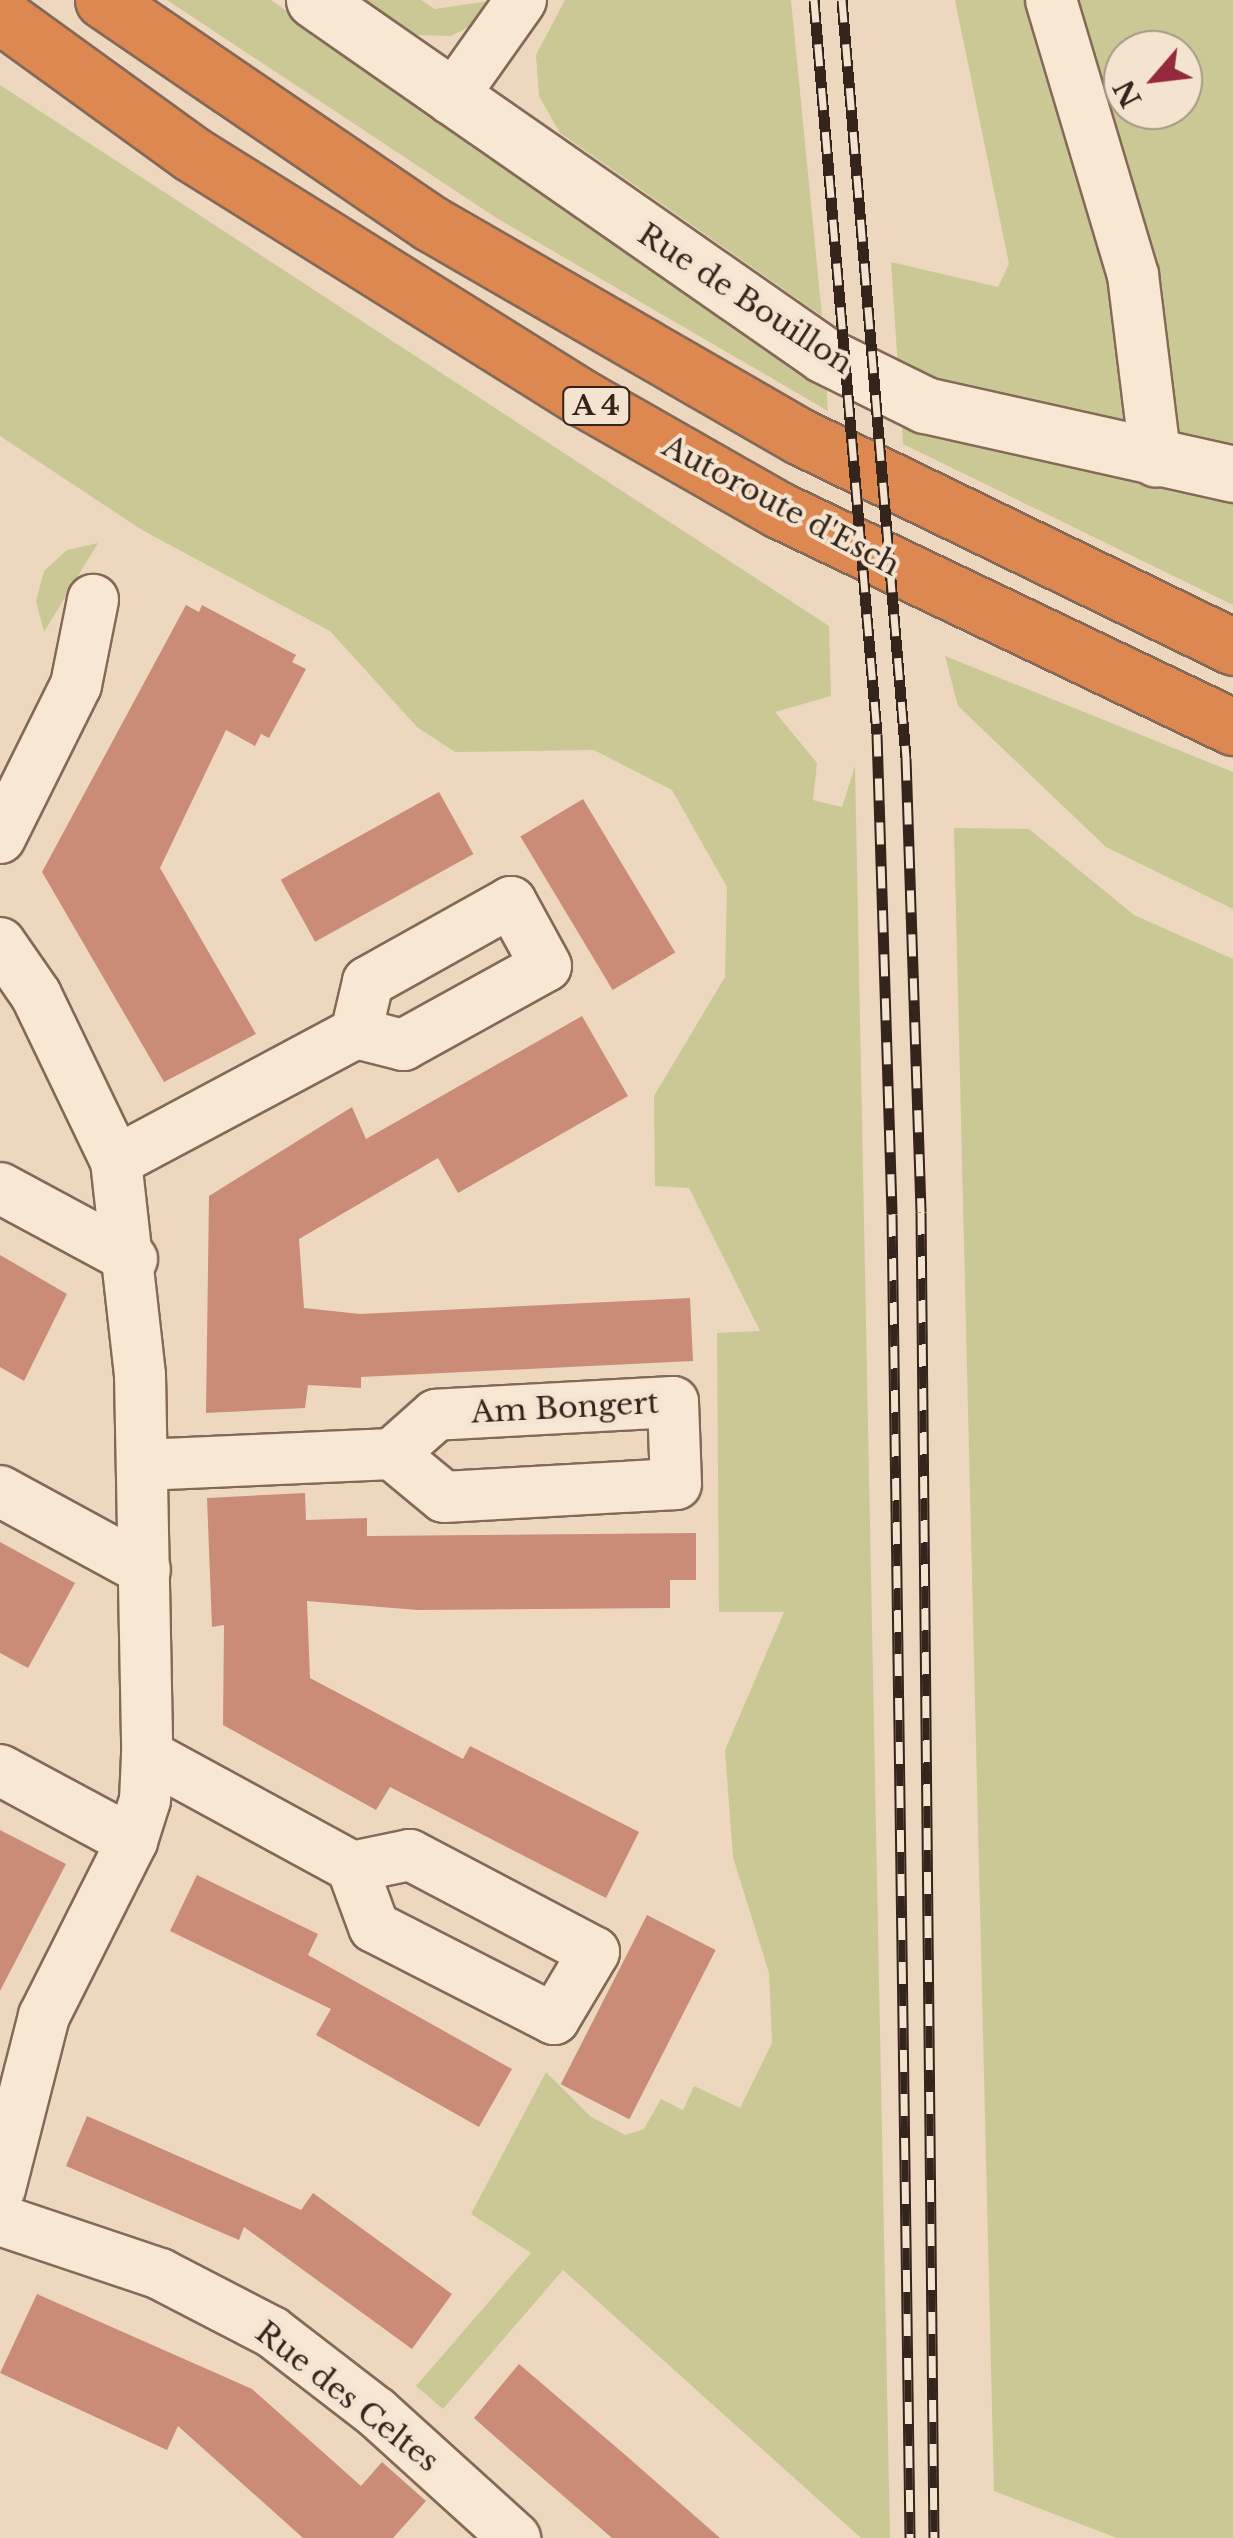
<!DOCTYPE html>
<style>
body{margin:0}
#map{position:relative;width:1233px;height:2538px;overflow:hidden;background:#edd8bf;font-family:"Libre Baskerville",serif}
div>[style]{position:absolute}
.green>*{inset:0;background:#cac894}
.building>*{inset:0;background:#ca8c76;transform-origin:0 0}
.roads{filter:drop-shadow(2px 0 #856958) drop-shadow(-2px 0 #856958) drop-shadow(0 2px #856958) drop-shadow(0 -2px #856958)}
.street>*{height:50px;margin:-25px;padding:0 25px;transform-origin:25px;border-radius:25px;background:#f8e7d2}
.secondary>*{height:55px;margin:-27.5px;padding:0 27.5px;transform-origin:27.5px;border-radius:27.5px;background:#f8e7d2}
.highway>*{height:55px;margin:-27.5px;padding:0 27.5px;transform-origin:27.5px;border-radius:27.5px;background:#dc8850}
.rail>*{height:11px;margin-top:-5.5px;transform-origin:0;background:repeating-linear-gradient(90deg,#f4e4cf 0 22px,#35241c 0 44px);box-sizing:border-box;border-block:2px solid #35241c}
span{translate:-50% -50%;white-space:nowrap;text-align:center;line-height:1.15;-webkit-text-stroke:8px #f4e4cf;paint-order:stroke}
.shield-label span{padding:2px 8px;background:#f4e4cf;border:2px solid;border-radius:8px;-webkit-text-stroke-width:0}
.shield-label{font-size:28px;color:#35241c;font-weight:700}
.street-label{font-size:30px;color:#35241c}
.north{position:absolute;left:1103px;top:30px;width:100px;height:100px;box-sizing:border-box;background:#f4e4cf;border:2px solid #a89787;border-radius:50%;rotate:242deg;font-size:28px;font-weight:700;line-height:40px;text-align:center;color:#35241c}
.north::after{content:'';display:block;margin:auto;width:35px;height:45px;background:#93293b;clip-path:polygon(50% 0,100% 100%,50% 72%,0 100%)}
</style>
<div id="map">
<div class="green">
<i style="clip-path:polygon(167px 0,271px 0,723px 319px,826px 381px,828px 411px,498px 219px)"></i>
<i style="clip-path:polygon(357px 0,421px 0,435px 9px,496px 0,482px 20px,451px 36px,418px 35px)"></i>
<i style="clip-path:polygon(565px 0,791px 0,822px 316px,560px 133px,539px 96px,536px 55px)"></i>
<i style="clip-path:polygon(evenodd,955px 0,1233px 0,1233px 605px,903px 444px,891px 262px,998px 287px,1009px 264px,955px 0,1123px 50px,1183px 50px,1183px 110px,1123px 110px,1123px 50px)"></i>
<i style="clip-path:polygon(0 85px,829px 626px,831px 696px,775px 712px,817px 763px,813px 800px,842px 807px,855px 766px,890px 2538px,861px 2538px,563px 2270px,443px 2409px,416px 2386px,531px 2253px,471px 2214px,546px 2072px,590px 2116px,625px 2135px,644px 2129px,661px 2099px,683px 2110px,694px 2086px,740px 2108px,772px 2043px,769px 1973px,733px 1857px,725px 1750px,784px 1612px,719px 1612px,717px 1333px,760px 1331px,689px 1188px,655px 1186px,654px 1096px,725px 977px,727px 887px,672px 790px,594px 750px,455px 752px,417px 727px,330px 631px,142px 530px,0 436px)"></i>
<i style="clip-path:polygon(98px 543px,44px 632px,36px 601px,44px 571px,67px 550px)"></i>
<i style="clip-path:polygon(945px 656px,1233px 772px,1233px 909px,1106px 847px,958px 706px)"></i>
<i style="clip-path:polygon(954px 828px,1029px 829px,1134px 915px,1233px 959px,1233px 2538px,1117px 2538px,994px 2491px)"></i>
</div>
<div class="building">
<i style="clip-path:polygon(186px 605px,199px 612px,202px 605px,296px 655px,292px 662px,306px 669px,269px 738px,261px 734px,255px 746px,226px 730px,160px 868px,256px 1034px,164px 1082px,42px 872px)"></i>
<i style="left:439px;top:792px;width:71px;height:181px;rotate:61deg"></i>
<i style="left:583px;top:799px;width:179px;height:73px;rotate:59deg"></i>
<i style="clip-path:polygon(582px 1016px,628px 1096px,458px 1193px,438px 1158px,299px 1239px,304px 1308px,360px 1314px,690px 1298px,693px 1361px,361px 1377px,361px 1388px,308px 1385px,305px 1408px,206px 1413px,209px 1196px,352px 1107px,366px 1139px)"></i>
<i style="clip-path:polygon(0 1255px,67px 1294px,24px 1381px,0 1367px)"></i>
<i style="clip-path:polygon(305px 1493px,306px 1520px,367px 1518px,367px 1536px,696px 1533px,696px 1580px,670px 1580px,670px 1608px,418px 1610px,307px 1601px,310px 1678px,463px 1759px,470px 1746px,639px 1832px,606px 1898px,390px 1787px,376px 1810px,223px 1725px,224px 1625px,212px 1627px,207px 1498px)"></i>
<i style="clip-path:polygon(0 1542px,75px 1583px,28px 1668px,0 1653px)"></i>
<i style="clip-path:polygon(0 1830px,66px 1864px,0 1991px)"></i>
<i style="clip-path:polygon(197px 1875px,318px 1934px,308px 1955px,512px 2069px,479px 2127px,316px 2035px,331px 2009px,170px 1931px)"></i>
<i style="left:647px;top:1915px;width:77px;height:190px;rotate:27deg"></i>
<i style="clip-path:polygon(87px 2116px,301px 2210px,313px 2193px,452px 2294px,412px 2349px,244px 2227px,239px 2240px,66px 2166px)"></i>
<i style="clip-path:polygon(37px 2294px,252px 2389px,361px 2486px,382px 2462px,426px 2501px,393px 2538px,303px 2538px,178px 2426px,167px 2450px,0 2373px)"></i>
<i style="clip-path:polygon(519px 2364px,623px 2453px,720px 2538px,612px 2538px,510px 2450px,474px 2418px)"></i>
</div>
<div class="roads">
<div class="street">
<i style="left:1051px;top:0;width:287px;rotate:73.4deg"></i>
<i style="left:1133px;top:275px;width:188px;rotate:83deg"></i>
<i style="left:451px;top:99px;width:121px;rotate:-54.7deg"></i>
<i style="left:0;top:838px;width:171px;rotate:-63.6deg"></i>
<i style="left:76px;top:685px;width:87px;rotate:-78.7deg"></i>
<i style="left:0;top:943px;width:63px;rotate:55.3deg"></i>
<i style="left:36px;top:995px;width:184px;rotate:64.3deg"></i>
<i style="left:116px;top:1161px;width:215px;rotate:83.6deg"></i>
<i style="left:140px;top:1375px;width:380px;rotate:88.9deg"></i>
<i style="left:147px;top:1755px;width:45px;rotate:92.5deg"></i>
<i style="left:145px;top:1800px;width:43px;rotate:107.6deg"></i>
<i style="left:132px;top:1841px;width:196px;rotate:116.7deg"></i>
<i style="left:44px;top:2016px;width:178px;rotate:104.3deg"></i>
<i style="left:116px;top:1161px;width:272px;rotate:-28.1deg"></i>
<i style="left:356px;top:1033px;width:49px;rotate:14.3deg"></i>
<i style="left:403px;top:1045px;width:163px;rotate:-28.9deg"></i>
<i style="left:546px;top:966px;width:73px;rotate:-118.7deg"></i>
<i style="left:511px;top:902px;width:164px;rotate:150.8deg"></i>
<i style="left:368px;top:982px;width:52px;rotate:103.2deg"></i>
<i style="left:0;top:1188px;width:150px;rotate:28.3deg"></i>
<i style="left:142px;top:1465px;width:250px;rotate:-2.5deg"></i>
<i style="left:392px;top:1454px;width:67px;rotate:39.6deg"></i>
<i style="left:444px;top:1497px;width:232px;rotate:-3.2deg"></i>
<i style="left:676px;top:1484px;width:82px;rotate:-92.1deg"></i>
<i style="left:673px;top:1402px;width:237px;rotate:176.9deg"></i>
<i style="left:436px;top:1415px;width:59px;rotate:138.4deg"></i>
<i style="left:0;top:1491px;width:165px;rotate:28.6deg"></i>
<i style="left:147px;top:1755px;width:234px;rotate:28.6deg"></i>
<i style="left:352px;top:1867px;width:59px;rotate:-11.7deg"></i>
<i style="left:410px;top:1855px;width:208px;rotate:27.8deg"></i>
<i style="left:594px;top:1952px;width:78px;rotate:120.8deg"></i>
<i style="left:554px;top:2019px;width:202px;rotate:-152.9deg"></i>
<i style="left:374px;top:1927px;width:64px;rotate:-110.1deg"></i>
<i style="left:0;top:1770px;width:150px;rotate:28.3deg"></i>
<i style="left:0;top:2220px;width:169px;rotate:18.6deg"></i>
<i style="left:160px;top:2274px;width:126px;rotate:27.4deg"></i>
<i style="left:272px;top:2332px;width:131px;rotate:37.6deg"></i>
<i style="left:376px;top:2412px;width:188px;rotate:42.2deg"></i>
</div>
<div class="secondary">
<i style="left:314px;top:0;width:621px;rotate:34.84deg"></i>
<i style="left:824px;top:355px;width:113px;rotate:26.3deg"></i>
<i style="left:925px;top:405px;width:316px;rotate:12.6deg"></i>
</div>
<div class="highway">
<i style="left:103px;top:0;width:396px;rotate:34.3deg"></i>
<i style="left:430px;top:223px;width:428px;rotate:30deg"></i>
<i style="left:801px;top:437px;width:480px;rotate:25.9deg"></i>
<i style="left:0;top:15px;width:237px;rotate:35.9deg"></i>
<i style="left:192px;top:154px;width:464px;rotate:32deg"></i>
<i style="left:586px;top:400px;width:222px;rotate:29.7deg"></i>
<i style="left:779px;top:510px;width:503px;rotate:25.55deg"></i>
</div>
</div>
<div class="rail">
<i style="left:814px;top:0;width:737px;rotate:85.09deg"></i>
<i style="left:877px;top:734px;width:480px;rotate:88.2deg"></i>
<i style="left:892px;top:1214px;width:1324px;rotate:89.22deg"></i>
<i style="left:842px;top:0;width:761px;rotate:85.17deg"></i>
<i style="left:906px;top:758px;width:454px;rotate:88.1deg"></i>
<i style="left:921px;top:1212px;width:1326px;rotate:89.44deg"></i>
</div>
<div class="shield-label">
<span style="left:596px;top:406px">A 4</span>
</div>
<div class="street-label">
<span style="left:745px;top:299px;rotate:33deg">Rue de Bouillon</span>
<span style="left:781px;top:506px;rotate:28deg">Autoroute d'Esch</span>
<span style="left:565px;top:1408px;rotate:-3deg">Am Bongert</span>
<span style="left:347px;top:2397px;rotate:38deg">Rue des Celtes</span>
</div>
<div class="north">N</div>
</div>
